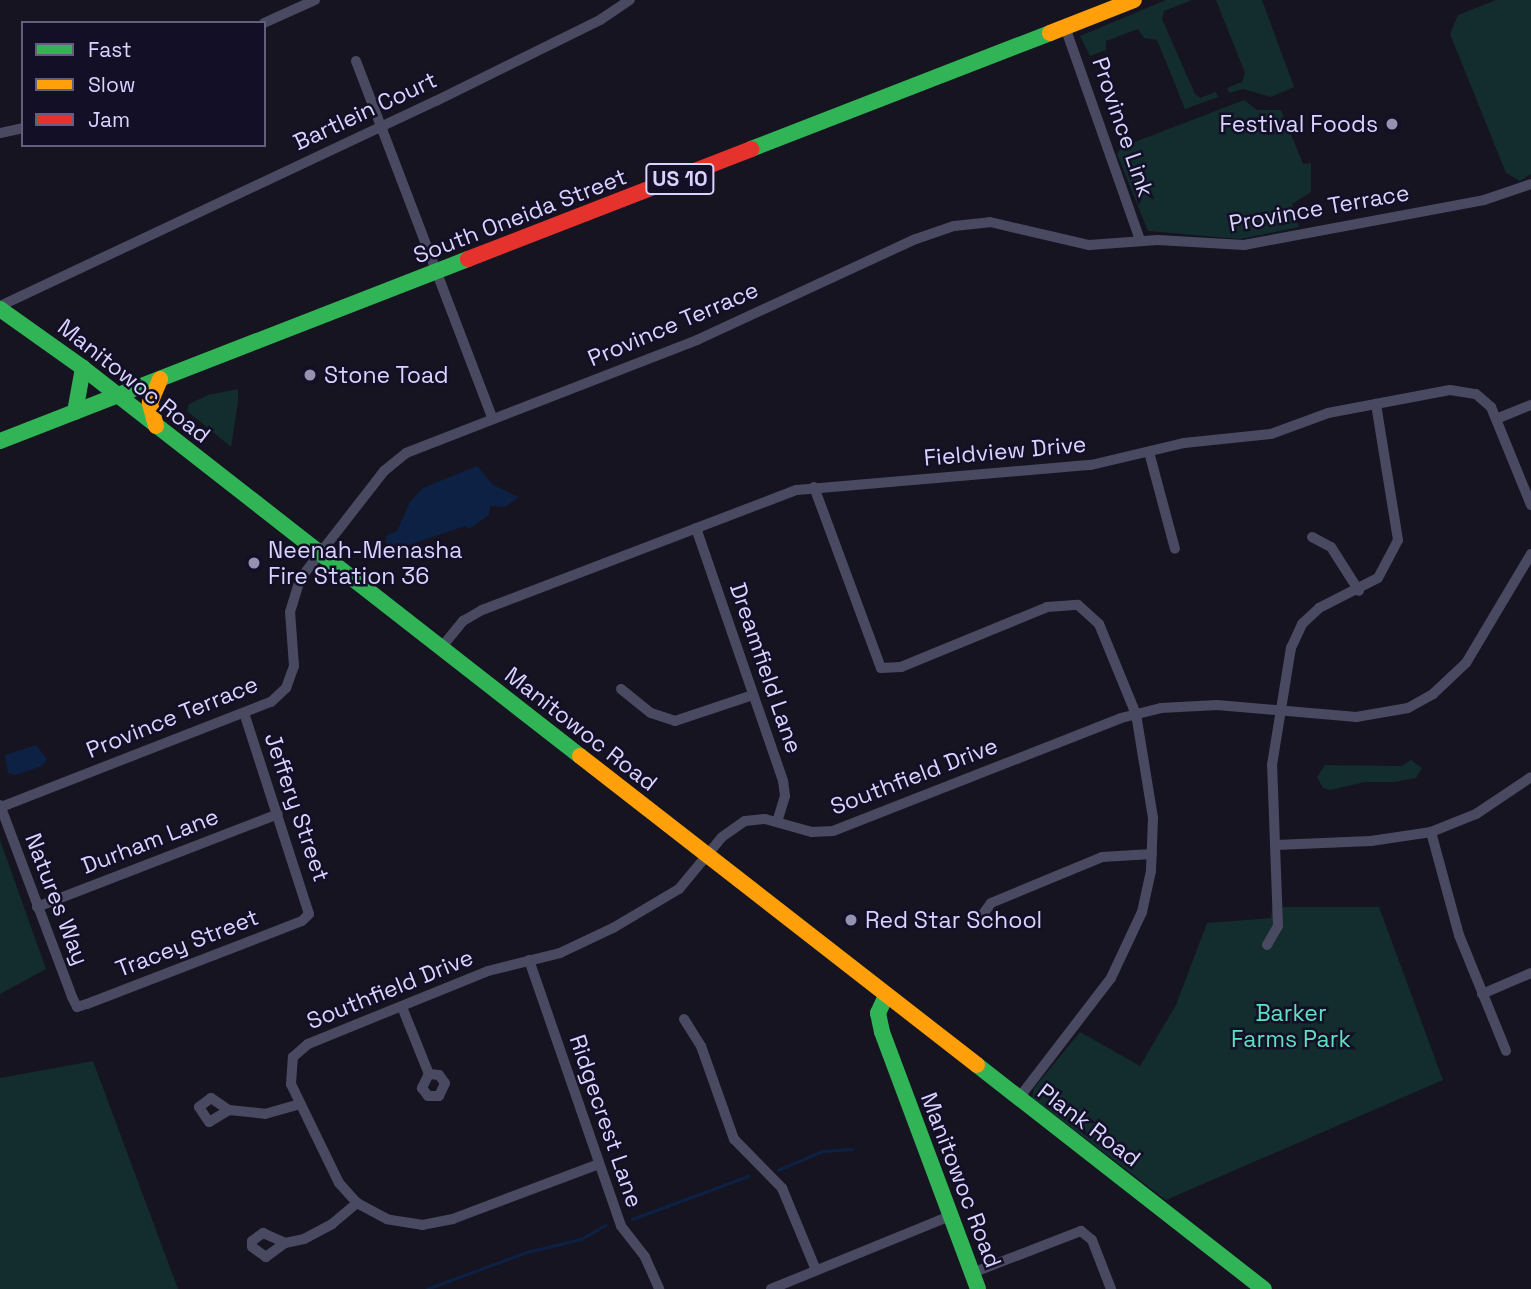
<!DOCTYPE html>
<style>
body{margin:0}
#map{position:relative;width:1531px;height:1289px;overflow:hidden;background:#161421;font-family:"Space Grotesk",sans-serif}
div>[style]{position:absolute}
.green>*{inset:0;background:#132c2d}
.water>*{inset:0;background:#0d2144}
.stream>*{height:2.5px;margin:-1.25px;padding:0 1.25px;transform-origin:1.25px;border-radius:1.25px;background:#0d2144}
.street>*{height:10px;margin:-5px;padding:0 5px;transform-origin:5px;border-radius:5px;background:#4a4962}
.fast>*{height:16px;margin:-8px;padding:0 8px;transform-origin:8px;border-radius:8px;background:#30b455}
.slow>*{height:16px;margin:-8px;padding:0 8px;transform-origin:8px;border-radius:8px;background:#ff9f0a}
.jam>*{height:16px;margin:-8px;padding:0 8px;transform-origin:8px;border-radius:8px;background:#e5322d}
.dots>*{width:19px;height:19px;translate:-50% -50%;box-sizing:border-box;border:4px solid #130f26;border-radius:50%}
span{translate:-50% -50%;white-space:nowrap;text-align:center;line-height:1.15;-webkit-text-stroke:5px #130f26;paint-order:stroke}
.shield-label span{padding:2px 5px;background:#130f26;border:2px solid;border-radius:5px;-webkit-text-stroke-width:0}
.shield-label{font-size:21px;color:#d9d4ff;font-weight:700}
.street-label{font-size:23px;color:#d9d4ff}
.poi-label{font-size:23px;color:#d9d4ff}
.right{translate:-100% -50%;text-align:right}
.left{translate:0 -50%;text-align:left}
.park-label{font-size:23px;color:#5fe0c0}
.legend{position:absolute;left:21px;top:21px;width:245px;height:126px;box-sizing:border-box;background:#130f26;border:2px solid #625e7d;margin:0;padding:9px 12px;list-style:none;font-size:21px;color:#d9d4ff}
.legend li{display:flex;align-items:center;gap:14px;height:35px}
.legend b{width:35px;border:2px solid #625e7d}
</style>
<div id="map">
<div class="green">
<i style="clip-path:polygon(1166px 0,1192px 0,1164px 11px,1162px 19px,1195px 94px,1200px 98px,1216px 92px,1218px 97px,1185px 109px,1157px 40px,1144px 38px,1138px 29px,1106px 41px,1106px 50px,1090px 56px,1080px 36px)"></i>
<i style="clip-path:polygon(1216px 0,1262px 0,1294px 87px,1271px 97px,1243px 89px,1229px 93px,1227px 88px,1242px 82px,1245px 73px)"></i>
<i style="clip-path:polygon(1496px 0,1531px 0,1531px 174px,1520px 181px,1506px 173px,1450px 34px,1458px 15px)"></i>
<i style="clip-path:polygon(1244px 100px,1257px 110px,1281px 110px,1303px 164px,1311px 163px,1311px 192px,1292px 204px,1299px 227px,1240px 239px,1148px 231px,1117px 154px,1122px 147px)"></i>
<i style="clip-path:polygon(238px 389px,238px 402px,231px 447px,187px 411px,189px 404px,208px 395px)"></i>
<i style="clip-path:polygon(1411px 760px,1422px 768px,1416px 778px,1394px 782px,1365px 782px,1330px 790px,1323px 788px,1317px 777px,1325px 765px,1402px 766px)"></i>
<i style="clip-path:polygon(0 840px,46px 969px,0 994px)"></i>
<i style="clip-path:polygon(1272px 907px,1379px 907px,1443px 1080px,1166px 1200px,1032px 1098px,1034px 1088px,1080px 1032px,1140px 1066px,1176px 1005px,1207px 923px,1271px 918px)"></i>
<i style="clip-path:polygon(93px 1061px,178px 1289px,0 1289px,0 1078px)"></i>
</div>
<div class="water">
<i style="clip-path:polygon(477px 466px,493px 485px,519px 497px,505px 507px,490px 506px,489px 515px,469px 529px,465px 526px,391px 551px,386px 547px,386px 536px,397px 531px,410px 502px,423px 488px)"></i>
<i style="clip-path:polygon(36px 745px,47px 759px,42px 766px,15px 775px,8px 773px,5px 755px)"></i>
</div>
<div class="stream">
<i style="left:778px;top:1170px;width:49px;rotate:-22.9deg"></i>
<i style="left:823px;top:1151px;width:29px;rotate:-4deg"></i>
<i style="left:632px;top:1219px;width:124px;rotate:-20.3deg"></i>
<i style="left:427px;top:1289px;width:107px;rotate:-20.3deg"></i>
<i style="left:527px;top:1252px;width:56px;rotate:-13.5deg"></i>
<i style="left:581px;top:1239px;width:28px;rotate:-30deg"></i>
</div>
<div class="street">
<i style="left:264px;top:23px;width:56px;rotate:-24.3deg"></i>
<i style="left:1065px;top:27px;width:226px;rotate:70.6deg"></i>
<i style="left:356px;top:61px;width:383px;rotate:69.1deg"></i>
<i style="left:0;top:133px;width:24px;rotate:-12deg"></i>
<i style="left:0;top:306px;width:482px;rotate:-25.2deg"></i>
<i style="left:436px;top:101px;width:183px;rotate:-26.3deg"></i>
<i style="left:600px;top:20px;width:36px;rotate:-34deg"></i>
<i style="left:1496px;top:419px;width:38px;rotate:-22deg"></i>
<i style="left:1149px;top:452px;width:100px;rotate:75deg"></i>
<i style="left:814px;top:487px;width:193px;rotate:69.7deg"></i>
<i style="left:881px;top:668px;width:20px;rotate:-3deg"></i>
<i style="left:901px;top:667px;width:158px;rotate:-22.3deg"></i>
<i style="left:1047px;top:607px;width:31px;rotate:-4deg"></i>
<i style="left:1078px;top:605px;width:28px;rotate:42deg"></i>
<i style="left:1099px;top:624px;width:97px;rotate:67.7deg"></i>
<i style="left:1136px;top:714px;width:105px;rotate:80.7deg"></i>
<i style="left:1153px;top:818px;width:53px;rotate:92.2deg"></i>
<i style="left:1151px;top:871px;width:42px;rotate:102.4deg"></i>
<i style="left:1142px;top:912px;width:73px;rotate:115.2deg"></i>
<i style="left:1111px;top:978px;width:153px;rotate:127.5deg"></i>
<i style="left:696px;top:528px;width:268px;rotate:71deg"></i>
<i style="left:783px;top:781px;width:15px;rotate:82deg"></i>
<i style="left:785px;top:796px;width:27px;rotate:107deg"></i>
<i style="left:1312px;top:537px;width:21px;rotate:28deg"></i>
<i style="left:1331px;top:547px;width:52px;rotate:57.5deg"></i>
<i style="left:441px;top:648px;width:35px;rotate:-51deg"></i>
<i style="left:463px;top:621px;width:22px;rotate:-30deg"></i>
<i style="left:482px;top:610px;width:337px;rotate:-20.9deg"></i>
<i style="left:797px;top:490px;width:295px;rotate:-4.9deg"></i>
<i style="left:1091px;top:465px;width:96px;rotate:-13.3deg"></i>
<i style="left:1184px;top:443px;width:87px;rotate:-5.9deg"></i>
<i style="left:1271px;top:434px;width:61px;rotate:-20.2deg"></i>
<i style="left:1328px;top:413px;width:124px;rotate:-10.7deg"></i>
<i style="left:1450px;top:390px;width:26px;rotate:9deg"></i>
<i style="left:1476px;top:394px;width:20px;rotate:41deg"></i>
<i style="left:1491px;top:407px;width:106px;rotate:67.8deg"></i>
<i style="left:621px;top:689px;width:38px;rotate:39deg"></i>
<i style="left:651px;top:713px;width:25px;rotate:18deg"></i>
<i style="left:675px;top:721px;width:82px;rotate:-18.4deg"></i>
<i style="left:0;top:805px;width:205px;rotate:69.4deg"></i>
<i style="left:72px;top:997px;width:11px;rotate:63deg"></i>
<i style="left:77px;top:1007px;width:10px;rotate:-17deg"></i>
<i style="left:87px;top:1004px;width:230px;rotate:-21.1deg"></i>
<i style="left:302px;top:921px;width:10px;rotate:-45deg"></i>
<i style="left:309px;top:914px;width:211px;rotate:-107.9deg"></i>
<i style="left:1px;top:807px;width:290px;rotate:-21.3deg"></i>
<i style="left:271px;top:702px;width:21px;rotate:-43deg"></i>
<i style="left:286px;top:688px;width:23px;rotate:-70deg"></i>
<i style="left:294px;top:666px;width:54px;rotate:-94.2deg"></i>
<i style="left:290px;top:612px;width:34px;rotate:-73deg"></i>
<i style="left:300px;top:579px;width:137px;rotate:-52.1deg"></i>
<i style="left:384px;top:471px;width:28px;rotate:-39deg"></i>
<i style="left:406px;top:453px;width:312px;rotate:-21.2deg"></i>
<i style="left:697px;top:340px;width:241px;rotate:-24.8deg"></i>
<i style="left:916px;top:239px;width:40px;rotate:-18.9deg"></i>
<i style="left:954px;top:226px;width:36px;rotate:-6deg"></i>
<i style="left:990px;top:222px;width:102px;rotate:13.1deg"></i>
<i style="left:1089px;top:245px;width:69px;rotate:-4.1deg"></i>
<i style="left:1158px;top:240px;width:86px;rotate:3.3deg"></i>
<i style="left:1244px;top:245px;width:244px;rotate:-10.6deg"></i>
<i style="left:1484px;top:200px;width:50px;rotate:-18.8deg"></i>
<i style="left:1431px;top:832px;width:107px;rotate:74.8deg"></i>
<i style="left:1459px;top:935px;width:125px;rotate:67.9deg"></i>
<i style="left:1276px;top:845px;width:95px;rotate:-2.4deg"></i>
<i style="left:1371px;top:841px;width:61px;rotate:-8.5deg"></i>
<i style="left:1431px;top:832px;width:48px;rotate:-21.8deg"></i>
<i style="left:1476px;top:814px;width:66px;rotate:-33.9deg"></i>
<i style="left:37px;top:907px;width:258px;rotate:-21.1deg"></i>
<i style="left:978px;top:921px;width:22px;rotate:-54deg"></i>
<i style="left:991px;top:903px;width:120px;rotate:-22.5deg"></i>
<i style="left:1102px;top:857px;width:50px;rotate:-3.4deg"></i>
<i style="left:1267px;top:945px;width:22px;rotate:-60deg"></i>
<i style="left:1278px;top:926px;width:161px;rotate:-92.1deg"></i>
<i style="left:1272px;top:765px;width:119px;rotate:-80.8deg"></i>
<i style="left:1291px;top:648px;width:26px;rotate:-65deg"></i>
<i style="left:1302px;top:624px;width:23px;rotate:-43deg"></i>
<i style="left:1319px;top:608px;width:66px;rotate:-27deg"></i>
<i style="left:1378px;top:578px;width:43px;rotate:-62.2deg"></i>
<i style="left:1398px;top:540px;width:138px;rotate:-99.2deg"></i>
<i style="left:529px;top:960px;width:281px;rotate:70.9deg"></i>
<i style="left:621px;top:1226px;width:39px;rotate:52deg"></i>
<i style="left:645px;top:1257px;width:35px;rotate:66deg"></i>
<i style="left:1482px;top:994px;width:53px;rotate:-23.2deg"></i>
<i style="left:402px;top:1007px;width:72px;rotate:68.1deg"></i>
<i style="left:429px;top:1074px;width:16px;rotate:117deg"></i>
<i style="left:422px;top:1088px;width:10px;rotate:53deg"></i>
<i style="left:428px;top:1096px;width:11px"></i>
<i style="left:439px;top:1096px;width:14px;rotate:-65deg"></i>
<i style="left:445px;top:1083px;width:10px;rotate:-127deg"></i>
<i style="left:439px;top:1075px;width:10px;rotate:-174deg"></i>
<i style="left:684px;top:1019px;width:32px;rotate:58deg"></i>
<i style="left:701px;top:1046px;width:99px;rotate:70.5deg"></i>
<i style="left:734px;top:1139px;width:69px;rotate:45.6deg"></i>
<i style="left:782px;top:1188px;width:89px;rotate:67.5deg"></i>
<i style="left:229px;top:1110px;width:23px;rotate:149deg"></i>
<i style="left:209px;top:1122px;width:18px;rotate:-124deg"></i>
<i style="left:199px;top:1107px;width:15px;rotate:-37deg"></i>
<i style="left:211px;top:1098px;width:22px;rotate:34deg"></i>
<i style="left:229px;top:1110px;width:36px;rotate:6deg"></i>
<i style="left:265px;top:1114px;width:36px;rotate:-16deg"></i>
<i style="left:599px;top:1164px;width:156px;rotate:159.4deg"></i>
<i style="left:453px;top:1219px;width:31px;rotate:169deg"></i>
<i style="left:423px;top:1225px;width:36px;rotate:-171deg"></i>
<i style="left:387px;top:1219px;width:34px;rotate:-152deg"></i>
<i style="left:357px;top:1203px;width:27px;rotate:-132deg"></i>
<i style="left:339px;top:1183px;width:110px;rotate:-115.9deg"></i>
<i style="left:291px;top:1084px;width:27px;rotate:-86deg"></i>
<i style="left:293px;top:1057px;width:20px;rotate:-41deg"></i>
<i style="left:308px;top:1044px;width:194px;rotate:-22.1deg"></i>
<i style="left:488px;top:971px;width:74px;rotate:-14deg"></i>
<i style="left:560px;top:953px;width:59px;rotate:-25.3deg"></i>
<i style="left:613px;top:928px;width:77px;rotate:-30.6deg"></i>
<i style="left:679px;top:889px;width:67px;rotate:-50.4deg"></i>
<i style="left:722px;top:837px;width:28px;rotate:-35deg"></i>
<i style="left:745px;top:821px;width:20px;rotate:-6deg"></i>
<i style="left:765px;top:819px;width:49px;rotate:15.5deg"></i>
<i style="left:812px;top:832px;width:21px;rotate:-3deg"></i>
<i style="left:833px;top:831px;width:309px;rotate:-21.4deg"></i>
<i style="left:1121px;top:718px;width:41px;rotate:-14deg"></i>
<i style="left:1161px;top:708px;width:56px;rotate:-3.1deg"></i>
<i style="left:1217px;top:705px;width:140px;rotate:4.9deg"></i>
<i style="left:1356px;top:717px;width:53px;rotate:-9.8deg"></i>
<i style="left:1408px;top:708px;width:29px;rotate:-29deg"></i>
<i style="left:1433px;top:694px;width:45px;rotate:-43.2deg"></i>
<i style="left:1466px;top:663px;width:127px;rotate:-59.2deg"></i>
<i style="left:285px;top:1243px;width:24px;rotate:144deg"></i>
<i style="left:266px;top:1257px;width:17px;rotate:-144deg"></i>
<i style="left:252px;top:1247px;width:6px;rotate:-90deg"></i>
<i style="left:252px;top:1241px;width:14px;rotate:-36deg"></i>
<i style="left:263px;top:1233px;width:24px;rotate:24deg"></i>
<i style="left:285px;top:1243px;width:19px;rotate:-12deg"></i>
<i style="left:304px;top:1239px;width:32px;rotate:-28deg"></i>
<i style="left:332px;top:1224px;width:33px;rotate:-40deg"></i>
<i style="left:972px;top:1273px;width:117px;rotate:-21.1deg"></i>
<i style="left:1081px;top:1231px;width:14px;rotate:39deg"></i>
<i style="left:1092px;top:1240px;width:53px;rotate:68.8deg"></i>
<i style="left:771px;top:1289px;width:193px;rotate:-22.2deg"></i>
</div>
<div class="fast">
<i style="left:751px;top:149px;width:321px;rotate:-21.2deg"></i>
<i style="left:0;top:309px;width:102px;rotate:35.4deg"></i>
<i style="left:83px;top:368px;width:631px;rotate:37.98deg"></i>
<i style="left:75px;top:412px;width:45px;rotate:-79.7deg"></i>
<i style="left:0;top:441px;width:502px;rotate:-21.25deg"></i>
<i style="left:886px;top:996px;width:19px;rotate:115deg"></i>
<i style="left:878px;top:1013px;width:19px;rotate:78deg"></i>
<i style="left:882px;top:1032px;width:274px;rotate:69.5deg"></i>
<i style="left:977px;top:1065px;width:364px;rotate:38deg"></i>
</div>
<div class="slow">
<i style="left:1050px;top:33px;width:90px;rotate:-21.4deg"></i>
<i style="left:156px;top:426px;width:24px;rotate:-105deg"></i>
<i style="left:150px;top:403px;width:26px;rotate:-67deg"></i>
<i style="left:580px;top:756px;width:503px;rotate:37.89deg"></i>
</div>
<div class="jam">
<i style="left:468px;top:259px;width:304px;rotate:-21.2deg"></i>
</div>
<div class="dots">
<i style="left:1392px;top:124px;background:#9591b1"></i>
<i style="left:310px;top:375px;background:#9591b1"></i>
<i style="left:254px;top:563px;background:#9591b1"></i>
<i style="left:851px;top:920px;background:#9591b1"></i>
</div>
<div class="shield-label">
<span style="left:680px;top:179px">US 10</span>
</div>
<div class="street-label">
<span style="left:365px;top:111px;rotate:-25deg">Bartlein Court</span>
<span style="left:1123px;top:127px;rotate:71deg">Province Link</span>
<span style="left:1319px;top:208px;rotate:-10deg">Province Terrace</span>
<span style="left:520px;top:216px;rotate:-21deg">South Oneida Street</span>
<span style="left:673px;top:324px;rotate:-23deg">Province Terrace</span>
<span style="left:134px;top:381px;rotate:38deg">Manitowoc Road</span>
<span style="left:1005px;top:451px;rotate:-5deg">Fieldview Drive</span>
<span style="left:766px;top:668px;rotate:71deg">Dreamfield Lane</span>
<span style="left:172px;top:717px;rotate:-22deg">Province Terrace</span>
<span style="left:581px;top:729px;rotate:38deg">Manitowoc Road</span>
<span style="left:914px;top:776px;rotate:-21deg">Southfield Drive</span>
<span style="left:297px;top:807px;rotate:71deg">Jeffery Street</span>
<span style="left:150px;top:841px;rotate:-21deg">Durham Lane</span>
<span style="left:57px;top:899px;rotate:69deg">Natures Way</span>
<span style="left:187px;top:943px;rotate:-21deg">Tracey Street</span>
<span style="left:390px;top:989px;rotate:-22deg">Southfield Drive</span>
<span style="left:606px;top:1121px;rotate:71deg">Ridgecrest Lane</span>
<span style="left:1089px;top:1125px;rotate:37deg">Plank Road</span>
<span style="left:961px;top:1180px;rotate:69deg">Manitowoc Road</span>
</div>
<div class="poi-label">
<span class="right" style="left:1378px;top:124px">Festival Foods</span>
<span class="left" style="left:324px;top:375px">Stone Toad</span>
<span class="left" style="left:268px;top:563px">Neenah-Menasha<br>Fire Station 36</span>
<span class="left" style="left:865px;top:920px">Red Star School</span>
</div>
<div class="park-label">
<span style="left:1291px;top:1026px">Barker<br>Farms Park</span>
</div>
<ul class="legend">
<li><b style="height:9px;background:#30b455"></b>Fast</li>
<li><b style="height:9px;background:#ff9f0a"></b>Slow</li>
<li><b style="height:9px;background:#e5322d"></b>Jam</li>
</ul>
</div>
